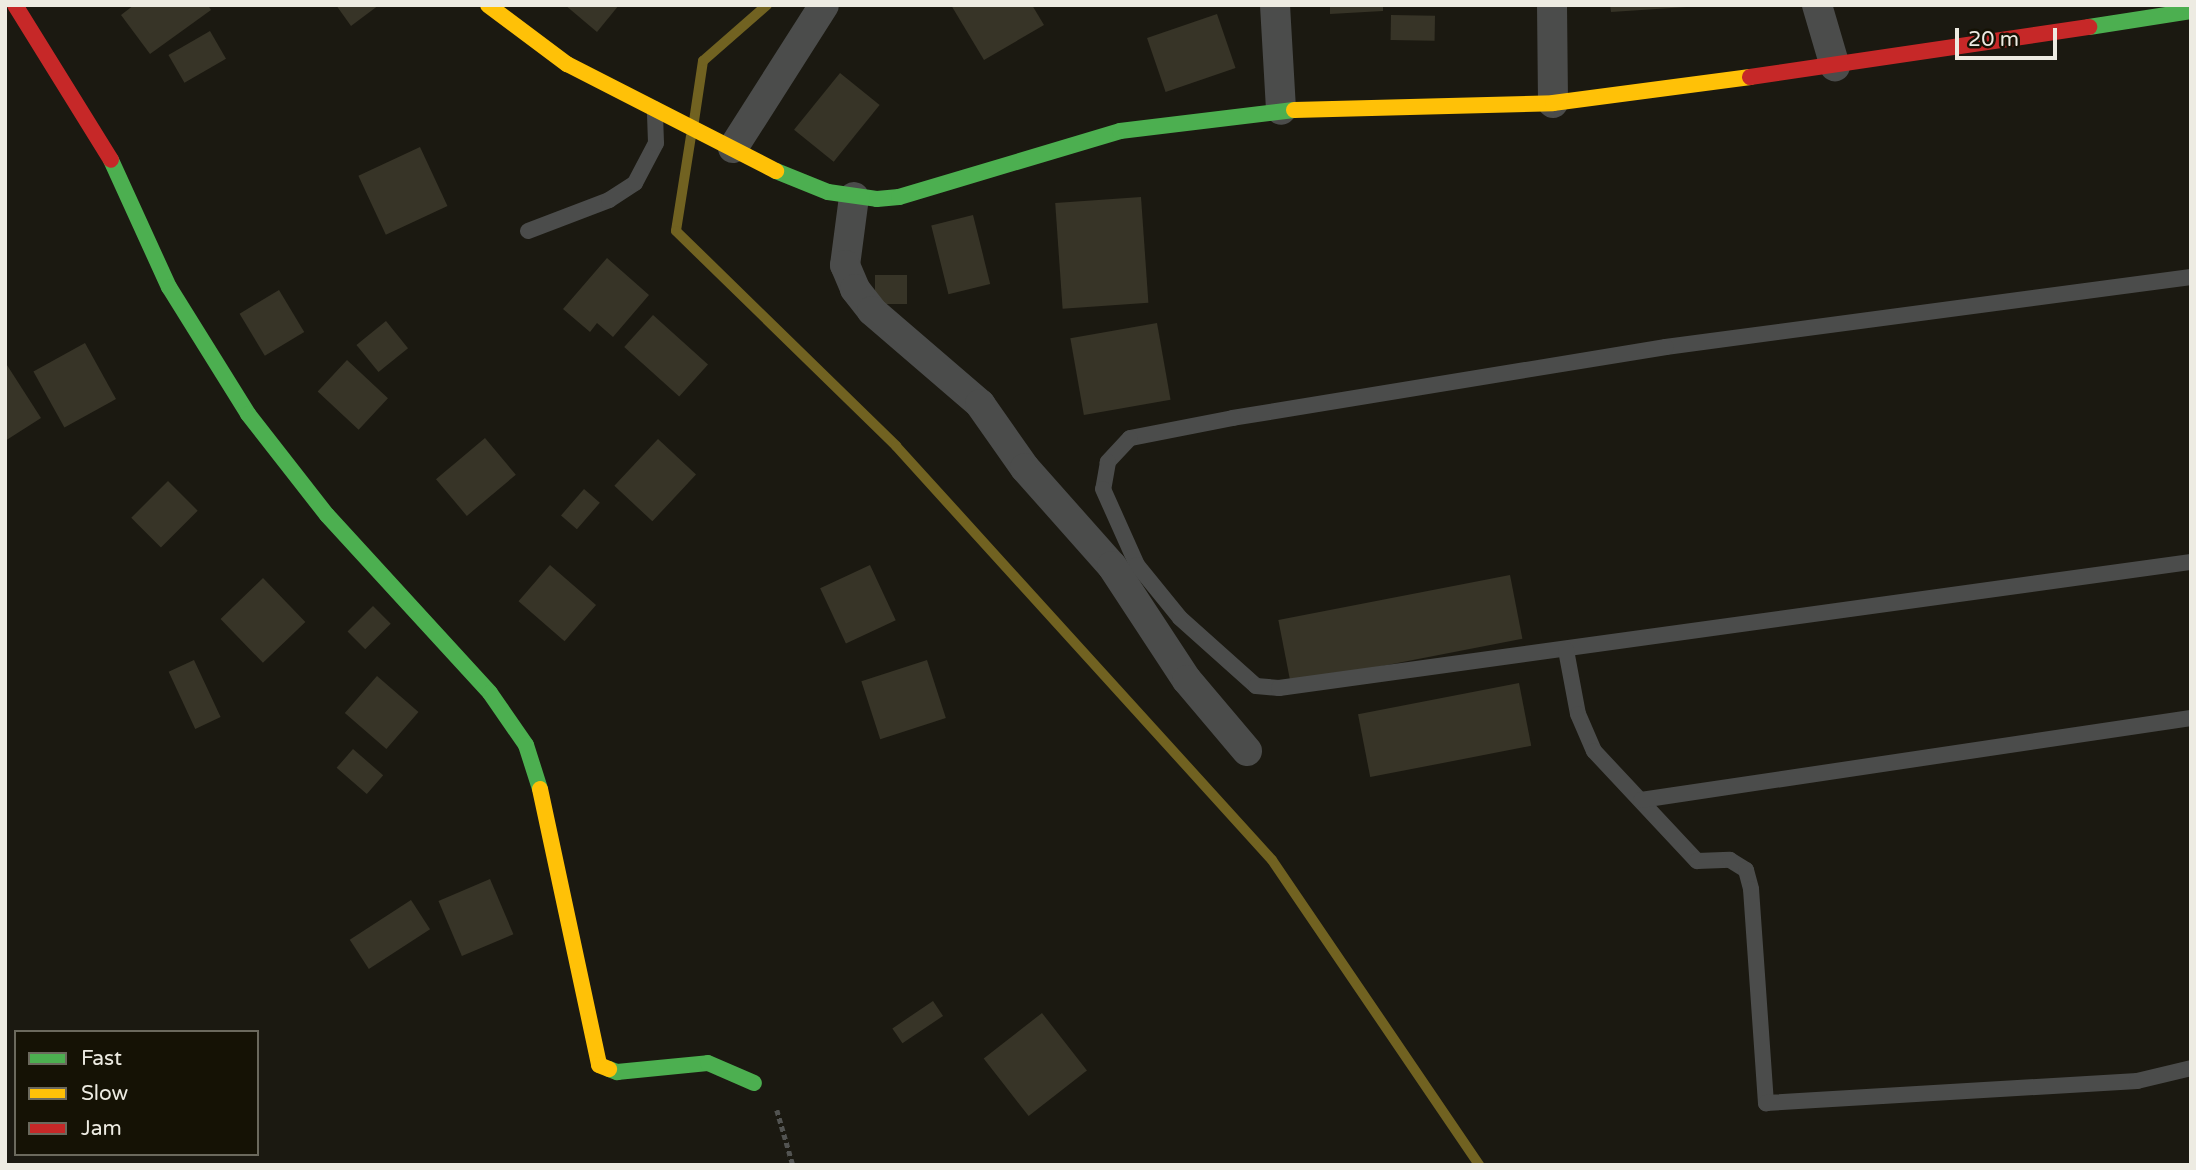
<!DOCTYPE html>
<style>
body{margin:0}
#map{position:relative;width:2196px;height:1170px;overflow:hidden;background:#1b1911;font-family:"Varela Round",sans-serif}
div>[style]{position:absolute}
.stream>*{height:10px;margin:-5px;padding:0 5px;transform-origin:5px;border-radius:5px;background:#716221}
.building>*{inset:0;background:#373427;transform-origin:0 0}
.path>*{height:4.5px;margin-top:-2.25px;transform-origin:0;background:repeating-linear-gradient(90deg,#525351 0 5px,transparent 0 8.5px)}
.lane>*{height:16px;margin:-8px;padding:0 8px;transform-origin:8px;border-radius:8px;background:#4b4c4b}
.street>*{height:30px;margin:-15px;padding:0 15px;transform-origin:15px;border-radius:15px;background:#4b4c4b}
.fast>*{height:16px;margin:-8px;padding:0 8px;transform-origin:8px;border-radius:8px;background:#4caf50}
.slow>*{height:16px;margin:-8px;padding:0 8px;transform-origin:8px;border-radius:8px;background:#ffc107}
.jam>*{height:16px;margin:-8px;padding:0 8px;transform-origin:8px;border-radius:8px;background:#c62828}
span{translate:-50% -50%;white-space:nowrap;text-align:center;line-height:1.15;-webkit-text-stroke:5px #151205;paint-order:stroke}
.frame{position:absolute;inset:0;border:7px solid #edebe2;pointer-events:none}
.legend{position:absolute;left:14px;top:1030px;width:245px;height:126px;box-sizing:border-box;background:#151205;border:2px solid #6b695d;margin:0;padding:9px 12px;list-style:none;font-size:21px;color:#edebe2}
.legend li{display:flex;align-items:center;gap:14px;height:35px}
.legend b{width:35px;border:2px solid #6b695d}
.scale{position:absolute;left:1955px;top:28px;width:102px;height:32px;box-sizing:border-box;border:4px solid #edebe2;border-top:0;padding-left:9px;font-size:21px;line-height:24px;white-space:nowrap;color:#edebe2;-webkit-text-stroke:5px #151205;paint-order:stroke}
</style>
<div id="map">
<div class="stream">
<i style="left:694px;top:121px;width:61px;rotate:-81.5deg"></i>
<i style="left:703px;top:61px;width:85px;rotate:-41.2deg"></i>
<i style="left:691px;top:136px;width:96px;rotate:99deg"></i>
<i style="left:676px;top:231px;width:308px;rotate:44.3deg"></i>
<i style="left:896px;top:446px;width:559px;rotate:47.75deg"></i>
<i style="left:1272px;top:860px;width:369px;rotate:55.8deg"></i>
</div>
<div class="building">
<i style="clip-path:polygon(134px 5px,208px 5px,211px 10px,150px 54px,121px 15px)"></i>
<i style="clip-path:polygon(336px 5px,379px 5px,351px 26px)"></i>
<i style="clip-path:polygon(565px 5px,619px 5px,597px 32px)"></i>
<i style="clip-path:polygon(951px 5px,1032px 5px,1044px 25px,984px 60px)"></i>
<i style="clip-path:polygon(1330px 5px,1383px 5px,1383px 11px,1330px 14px)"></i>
<i style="clip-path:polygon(1610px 5px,1687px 5px,1687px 7px,1611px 12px)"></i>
<i style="left:1217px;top:14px;width:57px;height:74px;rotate:71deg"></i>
<i style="left:1391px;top:15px;width:44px;height:25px;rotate:1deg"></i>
<i style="left:210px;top:31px;width:32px;height:48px;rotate:60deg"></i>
<i style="left:840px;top:73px;width:51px;height:73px;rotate:39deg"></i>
<i style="left:420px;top:147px;width:65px;height:68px;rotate:65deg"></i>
<i style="left:1141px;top:197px;width:106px;height:86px;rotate:86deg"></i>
<i style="left:973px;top:215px;width:71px;height:43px;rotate:76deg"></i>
<i style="clip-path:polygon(607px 258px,649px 295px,613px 337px,597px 323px,590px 332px,563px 309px)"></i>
<i style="left:875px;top:275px;width:32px;height:29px"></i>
<i style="left:279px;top:290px;width:49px;height:46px;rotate:59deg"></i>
<i style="left:653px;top:315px;width:74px;height:43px;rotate:42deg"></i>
<i style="left:386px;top:321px;width:35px;height:38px;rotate:51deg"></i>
<i style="left:1157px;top:323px;width:78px;height:88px;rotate:80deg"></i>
<i style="left:85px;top:343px;width:64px;height:59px;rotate:61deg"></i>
<i style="left:347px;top:360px;width:56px;height:43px;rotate:43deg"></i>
<i style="clip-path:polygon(5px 362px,41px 418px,5px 441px)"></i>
<i style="left:485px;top:438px;width:48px;height:64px;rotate:50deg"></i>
<i style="left:658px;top:439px;width:52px;height:64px;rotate:43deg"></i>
<i style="left:168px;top:481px;width:42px;height:52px;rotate:45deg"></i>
<i style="left:584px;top:489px;width:21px;height:35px;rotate:41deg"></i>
<i style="left:550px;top:565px;width:61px;height:48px;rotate:41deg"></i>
<i style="left:870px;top:565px;width:61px;height:55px;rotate:65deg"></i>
<i style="left:1510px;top:575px;width:65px;height:236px;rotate:79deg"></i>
<i style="left:263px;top:578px;width:61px;height:59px;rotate:46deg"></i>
<i style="left:373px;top:606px;width:25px;height:36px;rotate:45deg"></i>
<i style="left:194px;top:660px;width:63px;height:28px;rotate:65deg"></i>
<i style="left:927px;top:660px;width:61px;height:69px;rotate:72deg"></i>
<i style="left:377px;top:676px;width:55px;height:49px;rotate:41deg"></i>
<i style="left:1519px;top:683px;width:64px;height:164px;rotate:79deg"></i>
<i style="left:353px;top:749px;width:40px;height:25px;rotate:41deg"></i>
<i style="left:490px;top:879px;width:60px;height:56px;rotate:67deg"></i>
<i style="left:411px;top:900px;width:35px;height:73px;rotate:57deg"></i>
<i style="left:933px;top:1001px;width:18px;height:49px;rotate:56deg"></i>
<i style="left:1042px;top:1013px;width:73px;height:74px;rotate:52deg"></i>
</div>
<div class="path">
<i style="left:777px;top:1110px;width:57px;rotate:73.8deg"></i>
</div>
<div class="lane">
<i style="left:528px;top:231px;width:87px;rotate:-20.9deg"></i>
<i style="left:609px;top:200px;width:31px;rotate:-33deg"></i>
<i style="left:635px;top:183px;width:45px;rotate:-62.3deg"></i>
<i style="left:656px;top:143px;width:34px;rotate:-92deg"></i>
<i style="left:2191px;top:277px;width:530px;rotate:172.41deg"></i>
<i style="left:1666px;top:347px;width:439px;rotate:170.7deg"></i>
<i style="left:1233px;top:418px;width:105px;rotate:169deg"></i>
<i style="left:1130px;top:438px;width:33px;rotate:133deg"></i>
<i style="left:1108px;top:462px;width:27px;rotate:100deg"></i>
<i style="left:1103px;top:489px;width:83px;rotate:65.9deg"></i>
<i style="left:1137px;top:565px;width:68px;rotate:50.9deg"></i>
<i style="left:1180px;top:618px;width:102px;rotate:41.8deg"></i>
<i style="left:1256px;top:686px;width:23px;rotate:5deg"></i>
<i style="left:1279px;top:688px;width:921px;rotate:-7.87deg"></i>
<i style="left:1566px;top:650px;width:65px;rotate:79.4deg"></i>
<i style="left:1578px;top:714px;width:40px;rotate:66.6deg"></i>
<i style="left:1594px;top:751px;width:151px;rotate:46.9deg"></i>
<i style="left:1697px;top:861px;width:33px;rotate:-2deg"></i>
<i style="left:1730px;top:860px;width:19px;rotate:32deg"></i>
<i style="left:1746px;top:870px;width:20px;rotate:75deg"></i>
<i style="left:1751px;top:889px;width:215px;rotate:86deg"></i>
<i style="left:1766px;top:1103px;width:372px;rotate:-3.4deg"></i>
<i style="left:2137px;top:1081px;width:56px;rotate:-13.5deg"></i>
<i style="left:1641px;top:800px;width:556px;rotate:-8.48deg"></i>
</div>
<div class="street">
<i style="left:1275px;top:5px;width:105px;rotate:86.7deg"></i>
<i style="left:1552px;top:5px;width:98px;rotate:89.4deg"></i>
<i style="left:1817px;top:5px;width:64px;rotate:73.6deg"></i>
<i style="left:733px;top:148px;width:169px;rotate:-57.5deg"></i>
<i style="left:854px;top:197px;width:69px;rotate:97.5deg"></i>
<i style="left:845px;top:265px;width:26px;rotate:67deg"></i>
<i style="left:855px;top:289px;width:28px;rotate:52deg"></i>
<i style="left:872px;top:311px;width:143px;rotate:40.7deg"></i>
<i style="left:980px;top:404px;width:78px;rotate:54.9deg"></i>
<i style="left:1025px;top:468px;width:131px;rotate:48.4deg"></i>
<i style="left:1112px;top:566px;width:136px;rotate:56.7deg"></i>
<i style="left:1187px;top:680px;width:93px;rotate:49.8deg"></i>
</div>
<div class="fast">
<i style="left:2089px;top:27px;width:103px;rotate:-8.9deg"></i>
<i style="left:111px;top:160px;width:140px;rotate:65.5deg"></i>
<i style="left:169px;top:287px;width:150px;rotate:58.1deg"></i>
<i style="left:248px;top:414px;width:128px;rotate:52deg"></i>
<i style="left:327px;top:515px;width:241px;rotate:47.5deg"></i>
<i style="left:490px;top:693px;width:63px;rotate:55.3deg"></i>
<i style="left:526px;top:745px;width:46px;rotate:72.3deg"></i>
<i style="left:776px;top:171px;width:56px;rotate:22deg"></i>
<i style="left:828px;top:192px;width:49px;rotate:8.1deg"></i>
<i style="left:877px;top:199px;width:22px;rotate:-5deg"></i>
<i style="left:899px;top:197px;width:231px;rotate:-16.6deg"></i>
<i style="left:1120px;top:131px;width:175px;rotate:-6.9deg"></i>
<i style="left:609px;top:1069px;width:9px;rotate:21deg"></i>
<i style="left:617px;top:1072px;width:91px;rotate:-5.6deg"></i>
<i style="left:708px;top:1063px;width:50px;rotate:23.5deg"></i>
</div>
<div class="slow">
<i style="left:488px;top:5px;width:99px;rotate:36.8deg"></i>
<i style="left:567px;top:64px;width:235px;rotate:27.1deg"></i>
<i style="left:1294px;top:110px;width:259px;rotate:-1.5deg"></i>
<i style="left:1553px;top:103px;width:199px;rotate:-7.5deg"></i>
<i style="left:540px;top:789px;width:282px;rotate:77.9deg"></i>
<i style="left:599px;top:1065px;width:11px;rotate:22deg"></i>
</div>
<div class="jam">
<i style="left:15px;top:5px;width:182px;rotate:58.2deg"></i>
<i style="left:1750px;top:77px;width:343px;rotate:-8.4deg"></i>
</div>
<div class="frame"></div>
<ul class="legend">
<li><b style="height:9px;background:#4caf50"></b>Fast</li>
<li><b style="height:9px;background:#ffc107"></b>Slow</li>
<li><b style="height:9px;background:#c62828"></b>Jam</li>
</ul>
<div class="scale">20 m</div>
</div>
